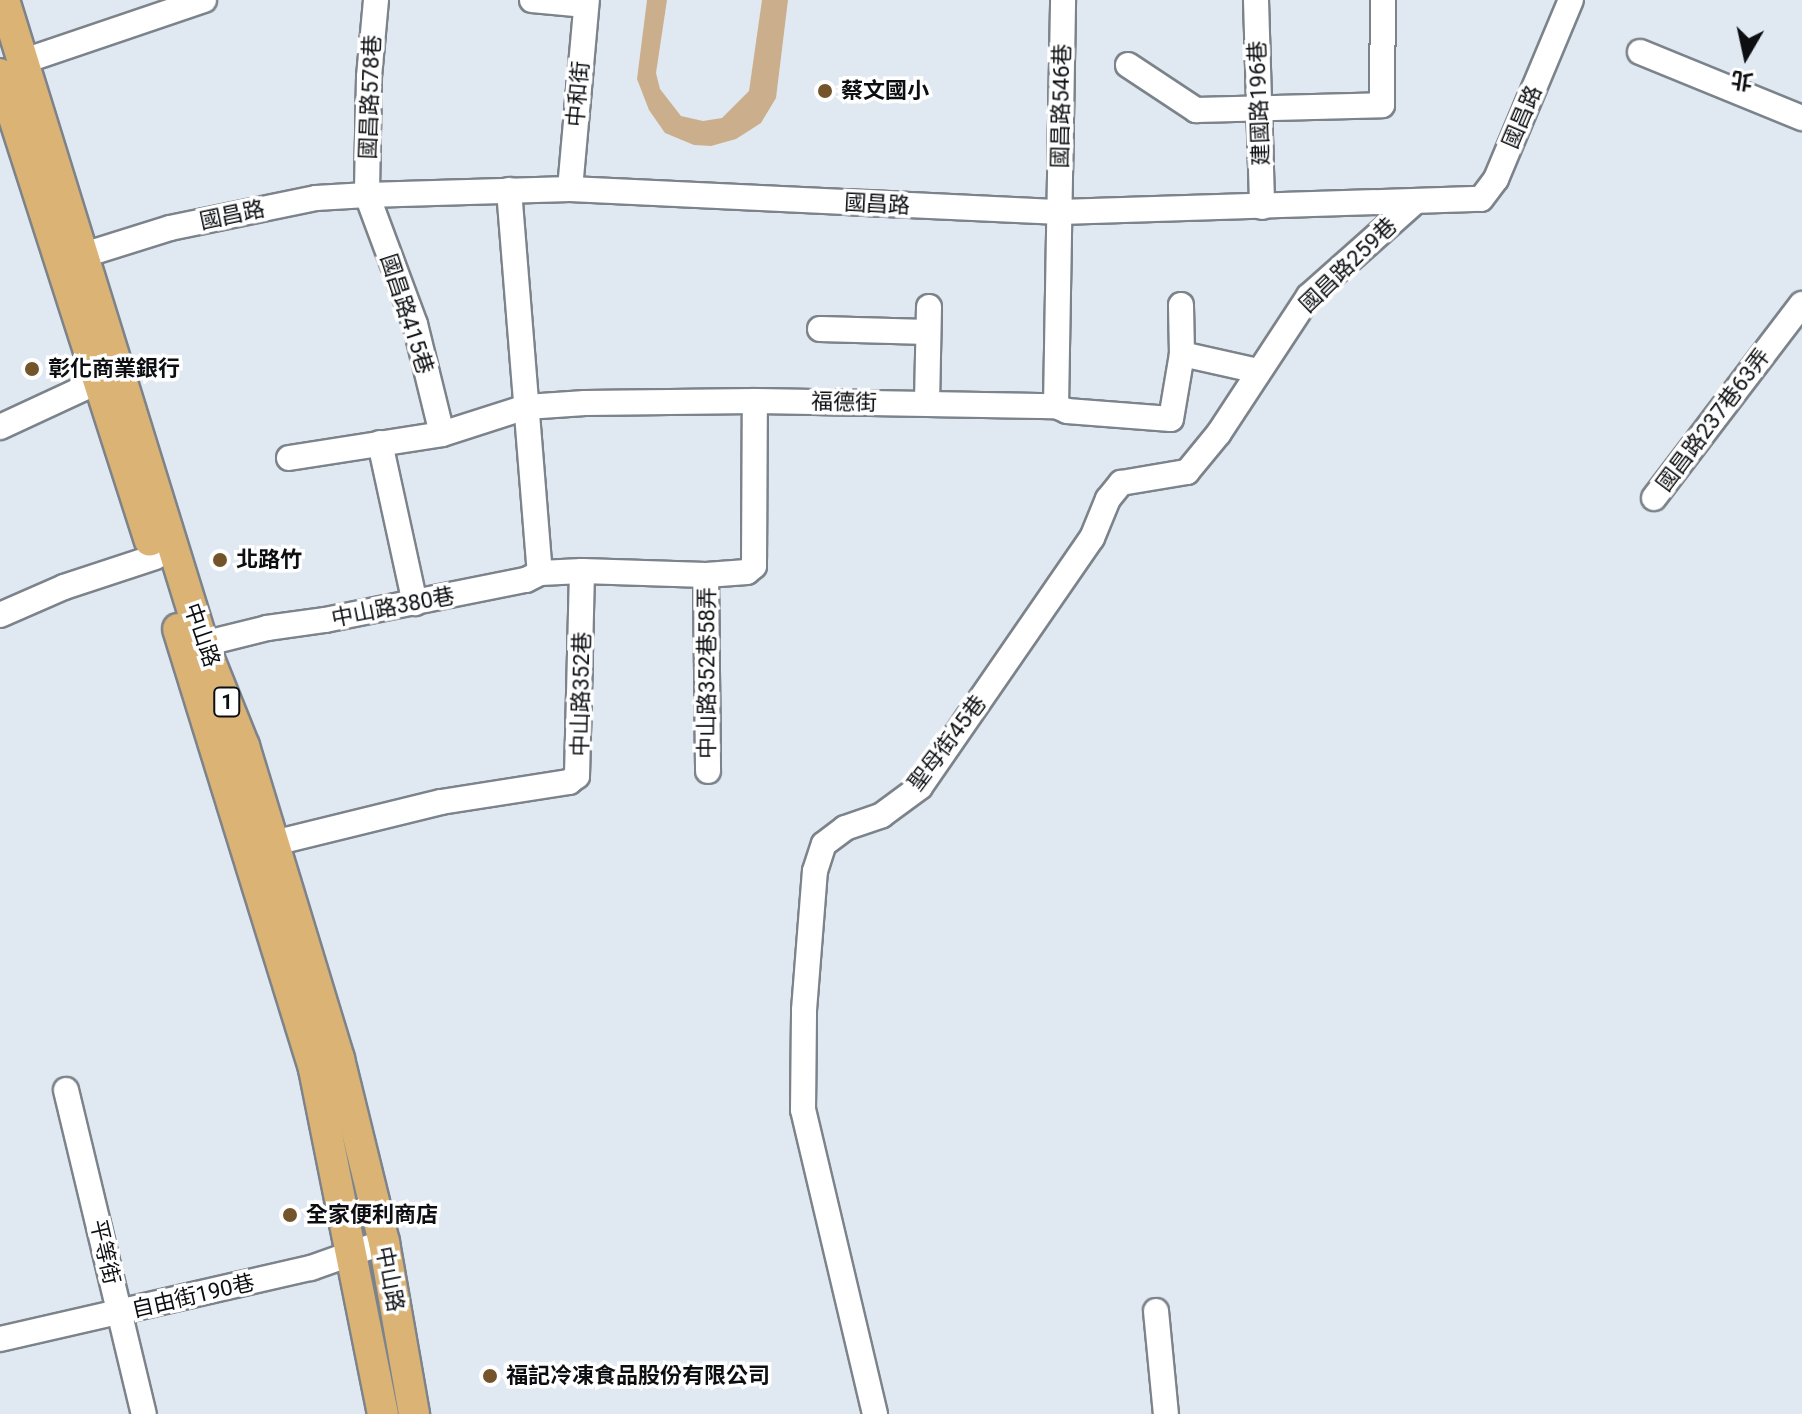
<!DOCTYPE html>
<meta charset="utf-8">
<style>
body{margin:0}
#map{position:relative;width:1802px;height:1414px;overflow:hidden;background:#e0e8f1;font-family:Roboto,"Noto Sans TC",sans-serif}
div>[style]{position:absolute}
.green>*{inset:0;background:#cbaf8d}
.roads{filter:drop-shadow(2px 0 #7c838b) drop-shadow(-2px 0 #7c838b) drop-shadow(0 2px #7c838b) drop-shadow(0 -2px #7c838b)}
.minor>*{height:24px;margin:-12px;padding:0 12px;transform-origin:12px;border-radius:12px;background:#fff}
.major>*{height:30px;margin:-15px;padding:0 15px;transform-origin:15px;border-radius:15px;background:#dab375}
.dots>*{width:22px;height:22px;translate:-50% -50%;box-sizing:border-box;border:4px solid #fff;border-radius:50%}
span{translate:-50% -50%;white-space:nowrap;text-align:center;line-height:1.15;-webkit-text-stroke:7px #fff;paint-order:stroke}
.shield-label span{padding:2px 6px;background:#fff;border:2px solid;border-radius:6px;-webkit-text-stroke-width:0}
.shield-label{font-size:20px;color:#0c0e11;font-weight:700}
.poi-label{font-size:22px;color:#0c0e11;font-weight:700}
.left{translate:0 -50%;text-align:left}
.street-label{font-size:22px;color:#0c0e11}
.north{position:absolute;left:1706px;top:16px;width:80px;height:80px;-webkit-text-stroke:6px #fff;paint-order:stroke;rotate:189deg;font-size:22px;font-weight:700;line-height:32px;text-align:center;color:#0c0e11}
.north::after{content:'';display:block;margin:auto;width:28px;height:36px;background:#0c0e11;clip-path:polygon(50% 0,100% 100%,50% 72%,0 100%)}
</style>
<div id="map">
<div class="green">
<i style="clip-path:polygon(647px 0,667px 0,656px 73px,660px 89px,681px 116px,703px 121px,722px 118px,749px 91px,762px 0,788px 0,776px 98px,761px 123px,736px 139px,711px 146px,694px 145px,665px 133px,649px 110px,637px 79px)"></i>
</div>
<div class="roads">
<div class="minor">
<i style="left:376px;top:0;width:77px;rotate:95.2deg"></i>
<i style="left:369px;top:77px;width:118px;rotate:91deg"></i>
<i style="left:367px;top:195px;width:138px;rotate:69.6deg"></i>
<i style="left:415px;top:324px;width:113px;rotate:76.2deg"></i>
<i style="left:532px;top:0;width:54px;rotate:5.3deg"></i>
<i style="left:1256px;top:0;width:207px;rotate:88.3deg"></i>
<i style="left:1640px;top:52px;width:175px;rotate:22.2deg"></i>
<i style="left:24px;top:61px;width:190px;rotate:-18.7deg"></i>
<i style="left:1128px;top:65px;width:82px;rotate:33.5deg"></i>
<i style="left:1196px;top:110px;width:186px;rotate:-1.5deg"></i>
<i style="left:1382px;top:105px;width:105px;rotate:-89.5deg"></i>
<i style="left:570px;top:189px;width:190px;rotate:-84.9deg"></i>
<i style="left:509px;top:190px;width:384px;rotate:85.4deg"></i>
<i style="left:68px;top:260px;width:107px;rotate:-17.4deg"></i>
<i style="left:170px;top:228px;width:149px;rotate:-11.6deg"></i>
<i style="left:316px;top:198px;width:51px;rotate:-3.4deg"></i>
<i style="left:367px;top:195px;width:203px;rotate:-1.7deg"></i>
<i style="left:570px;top:189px;width:491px;rotate:2.7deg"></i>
<i style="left:1060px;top:212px;width:421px;rotate:-1.8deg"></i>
<i style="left:1481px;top:199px;width:25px;rotate:-53deg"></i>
<i style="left:1496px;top:179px;width:194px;rotate:-67.3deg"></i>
<i style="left:820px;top:329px;width:108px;rotate:1.6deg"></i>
<i style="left:1182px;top:354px;width:78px;rotate:12.6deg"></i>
<i style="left:927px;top:403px;width:96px;rotate:-88.8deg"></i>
<i style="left:1056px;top:406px;width:12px;rotate:24deg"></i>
<i style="left:1067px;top:411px;width:104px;rotate:4.4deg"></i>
<i style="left:1171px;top:419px;width:66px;rotate:-80.4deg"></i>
<i style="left:1182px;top:354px;width:49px;rotate:-91.2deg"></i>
<i style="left:0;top:427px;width:109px;rotate:-24.9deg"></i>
<i style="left:380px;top:443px;width:164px;rotate:77.7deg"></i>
<i style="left:289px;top:458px;width:155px;rotate:-8.9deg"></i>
<i style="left:442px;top:434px;width:88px;rotate:-17.8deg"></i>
<i style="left:526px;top:407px;width:59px;rotate:-3.9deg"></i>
<i style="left:585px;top:403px;width:170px;rotate:-0.7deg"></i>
<i style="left:755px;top:401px;width:301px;rotate:1deg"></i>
<i style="left:1056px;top:406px;width:406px;rotate:-89deg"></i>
<i style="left:1654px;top:498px;width:244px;rotate:-52.7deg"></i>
<i style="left:706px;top:575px;width:196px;rotate:89.4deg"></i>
<i style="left:0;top:615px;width:70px;rotate:-23.6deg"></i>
<i style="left:64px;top:587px;width:96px;rotate:-18.2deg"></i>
<i style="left:203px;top:644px;width:66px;rotate:-14deg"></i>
<i style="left:267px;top:628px;width:59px;rotate:-7.9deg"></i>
<i style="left:325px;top:620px;width:205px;rotate:-11.3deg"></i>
<i style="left:526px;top:580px;width:16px;rotate:-27deg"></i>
<i style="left:540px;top:573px;width:42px;rotate:-2.7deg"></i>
<i style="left:274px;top:843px;width:172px;rotate:-13.8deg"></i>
<i style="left:441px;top:802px;width:130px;rotate:-8.9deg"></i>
<i style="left:569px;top:782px;width:10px;rotate:-37deg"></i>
<i style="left:577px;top:776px;width:205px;rotate:-88.6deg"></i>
<i style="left:582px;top:571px;width:124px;rotate:1.8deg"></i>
<i style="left:706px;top:575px;width:41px;rotate:-4.2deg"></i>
<i style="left:747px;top:572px;width:9px;rotate:-41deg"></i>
<i style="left:754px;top:566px;width:165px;rotate:-89.7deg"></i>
<i style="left:66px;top:1090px;width:333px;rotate:76.5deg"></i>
<i style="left:1156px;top:1311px;width:103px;rotate:84.5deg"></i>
<i style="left:0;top:1339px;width:319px;rotate:-12.9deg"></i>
<i style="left:311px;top:1268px;width:77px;rotate:-19.6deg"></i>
<i style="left:875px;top:1414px;width:312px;rotate:-103.3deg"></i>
<i style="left:803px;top:1110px;width:100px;rotate:-89.4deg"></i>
<i style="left:804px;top:1010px;width:139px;rotate:-85.5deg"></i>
<i style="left:815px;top:871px;width:28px;rotate:-72deg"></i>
<i style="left:824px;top:844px;width:26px;rotate:-37deg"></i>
<i style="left:845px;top:828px;width:39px;rotate:-19deg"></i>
<i style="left:882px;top:815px;width:47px;rotate:-36.4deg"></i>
<i style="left:920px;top:787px;width:303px;rotate:-55.4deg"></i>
<i style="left:1092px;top:538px;width:42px;rotate:-67.7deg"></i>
<i style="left:1108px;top:499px;width:21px;rotate:-51deg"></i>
<i style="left:1121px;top:483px;width:67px;rotate:-9.5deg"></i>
<i style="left:1187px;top:472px;width:50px;rotate:-50.6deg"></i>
<i style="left:1219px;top:433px;width:164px;rotate:-56.7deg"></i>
<i style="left:1309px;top:296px;width:142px;rotate:-41.6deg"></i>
</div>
<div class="major">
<i style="left:4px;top:0;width:674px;rotate:72.83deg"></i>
<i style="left:203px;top:644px;width:110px;rotate:68.1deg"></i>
<i style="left:244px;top:746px;width:327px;rotate:73.1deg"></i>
<i style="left:339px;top:1059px;width:188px;rotate:76.2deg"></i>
<i style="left:384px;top:1242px;width:175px;rotate:80.1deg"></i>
<i style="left:0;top:74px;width:490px;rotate:72.2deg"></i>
<i style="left:178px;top:629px;width:461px;rotate:72.8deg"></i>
<i style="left:314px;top:1069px;width:352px;rotate:78.7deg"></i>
</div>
</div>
<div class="dots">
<i style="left:825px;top:91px;background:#74542a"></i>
<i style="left:32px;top:369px;background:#74542a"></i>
<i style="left:220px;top:560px;background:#74542a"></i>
<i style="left:290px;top:1215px;background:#74542a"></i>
<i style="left:490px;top:1376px;background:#74542a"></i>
</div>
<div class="shield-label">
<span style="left:227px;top:702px">1</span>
</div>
<div class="poi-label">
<span class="left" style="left:841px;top:91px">蔡文國小</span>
<span class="left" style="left:48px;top:369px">彰化商業銀行</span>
<span class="left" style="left:236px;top:560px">北路竹</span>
<span class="left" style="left:306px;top:1215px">全家便利商店</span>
<span class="left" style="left:506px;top:1376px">福記冷凍食品股份有限公司</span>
</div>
<div class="street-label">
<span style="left:578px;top:94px;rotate:-85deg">中和街</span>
<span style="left:370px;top:97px;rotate:-88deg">國昌路578巷</span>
<span style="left:1259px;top:103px;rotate:-92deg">建國路196巷</span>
<span style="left:1061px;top:106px;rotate:-89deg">國昌路546巷</span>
<span style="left:1522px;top:117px;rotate:-67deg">國昌路</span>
<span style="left:877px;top:204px;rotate:3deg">國昌路</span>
<span style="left:232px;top:215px;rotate:-12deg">國昌路</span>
<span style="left:1348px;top:265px;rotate:-44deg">國昌路259巷</span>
<span style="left:407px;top:314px;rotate:72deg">國昌路415巷</span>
<span style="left:844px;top:402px;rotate:1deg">福德街</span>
<span style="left:1713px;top:420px;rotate:-53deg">國昌路237巷63弄</span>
<span style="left:393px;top:607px;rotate:-11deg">中山路380巷</span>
<span style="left:202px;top:635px;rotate:71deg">中山路</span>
<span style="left:707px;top:673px;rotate:-90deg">中山路352巷58弄</span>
<span style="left:581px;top:694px;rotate:-89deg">中山路352巷</span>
<span style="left:947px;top:743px;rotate:-53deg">聖母街45巷</span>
<span style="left:105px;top:1252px;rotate:77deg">平等街</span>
<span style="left:390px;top:1279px;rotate:79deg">中山路</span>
<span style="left:193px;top:1296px;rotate:-13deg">自由街190巷</span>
</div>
<div class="north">北</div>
</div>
